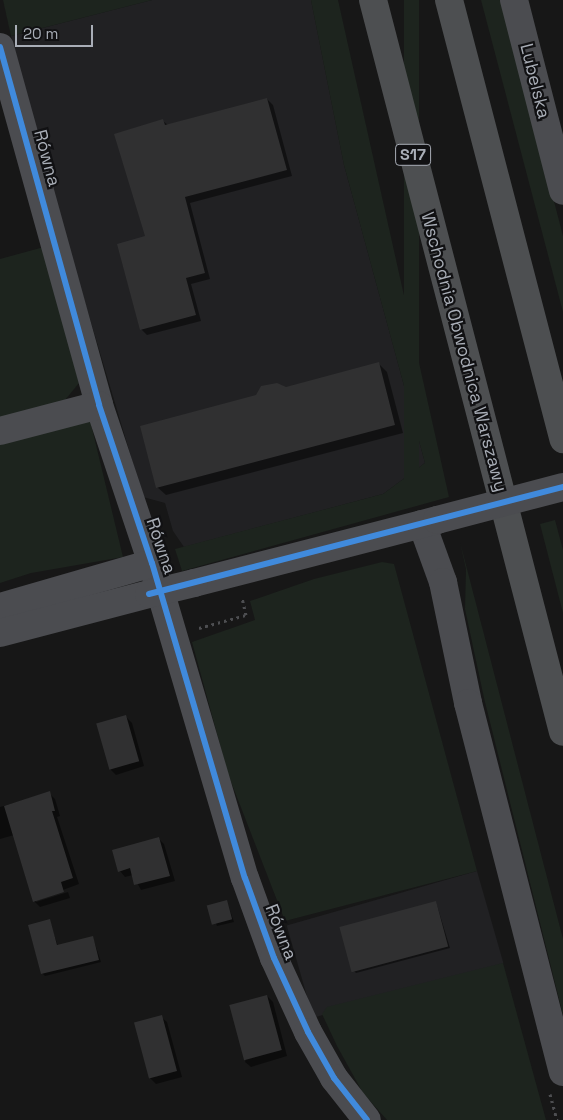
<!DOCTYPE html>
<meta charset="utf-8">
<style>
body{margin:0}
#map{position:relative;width:563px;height:1120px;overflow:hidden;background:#171717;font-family:"Space Grotesk",sans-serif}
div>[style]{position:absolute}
.built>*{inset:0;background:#212123;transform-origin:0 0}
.green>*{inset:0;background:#1d241e;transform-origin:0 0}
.shadow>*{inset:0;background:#0007}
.building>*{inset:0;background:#303031;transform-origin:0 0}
.path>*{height:3px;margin-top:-1.5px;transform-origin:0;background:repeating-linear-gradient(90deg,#4d4e51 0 2.5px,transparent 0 6.5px)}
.minor>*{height:28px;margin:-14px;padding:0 14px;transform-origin:14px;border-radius:14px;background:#4b4c50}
.highway>*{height:28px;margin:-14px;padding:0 14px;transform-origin:14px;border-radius:14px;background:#4d4f51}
.minor-bridge>*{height:28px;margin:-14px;padding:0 14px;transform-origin:14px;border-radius:14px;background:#4b4c50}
.cycleway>*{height:6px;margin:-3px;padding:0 3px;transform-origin:3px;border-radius:3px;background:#408adc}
span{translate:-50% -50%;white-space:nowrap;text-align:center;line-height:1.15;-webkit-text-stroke:4.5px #111113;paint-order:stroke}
.shield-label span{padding:1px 4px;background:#111113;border:1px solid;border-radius:4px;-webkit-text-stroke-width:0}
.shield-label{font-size:16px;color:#a9aeb7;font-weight:700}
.street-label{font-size:18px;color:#a9aeb7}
.scale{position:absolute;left:15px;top:25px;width:78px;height:22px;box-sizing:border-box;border:2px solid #a9aeb7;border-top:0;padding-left:6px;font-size:15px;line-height:18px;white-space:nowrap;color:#a9aeb7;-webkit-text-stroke:4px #111113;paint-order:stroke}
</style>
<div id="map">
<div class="built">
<i style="clip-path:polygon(152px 0,311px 0,344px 165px,425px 463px,383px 494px,184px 547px,173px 531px,165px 503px,143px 497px,67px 242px,11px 36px)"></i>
<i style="left:477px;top:871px;width:96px;height:198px;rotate:74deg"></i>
</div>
<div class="green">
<i style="clip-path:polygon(3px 0,152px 0,11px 36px)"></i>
<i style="clip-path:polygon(311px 0,338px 0,449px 497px,182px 571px,175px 549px,383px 494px,425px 463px,344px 165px)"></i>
<i style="left:404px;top:0;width:15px;height:491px"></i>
<i style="clip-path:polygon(481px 0,502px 0,563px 236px,563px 312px)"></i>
<i style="clip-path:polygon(44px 247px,79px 383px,61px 405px,0 422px,0 259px)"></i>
<i style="clip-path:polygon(90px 420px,123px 557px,31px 573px,0 583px,0 444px)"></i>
<i style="clip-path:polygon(555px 520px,563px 550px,563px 613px,540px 524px)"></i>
<i style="clip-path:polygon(460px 542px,563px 939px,563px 1015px,484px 698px,465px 609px,466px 569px)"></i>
<i style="clip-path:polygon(382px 562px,394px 564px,477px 871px,285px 921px,228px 774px,192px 642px,255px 620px,250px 601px,314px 579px)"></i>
<i style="clip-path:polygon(503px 963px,546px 1120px,387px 1120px,363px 1093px,337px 1046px,322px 1014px,327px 1007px)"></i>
</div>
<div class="shadow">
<i style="clip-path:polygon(267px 99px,273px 105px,292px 176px,190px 203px,210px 279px,191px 284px,201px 321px,147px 335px,141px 329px,147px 237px,163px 121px,168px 125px)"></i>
<i style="clip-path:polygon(379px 364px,387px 372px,403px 433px,166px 495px,157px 487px,286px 389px)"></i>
<i style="clip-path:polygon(126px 717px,132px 723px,144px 766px,116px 775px,110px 769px)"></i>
<i style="clip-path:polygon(49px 793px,55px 799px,60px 816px,57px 817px,79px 884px,36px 900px,36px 902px,68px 892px,70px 898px,40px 907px,34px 901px,14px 835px,0 839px,0 807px)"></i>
<i style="clip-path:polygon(158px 838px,164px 844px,175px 881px,141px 890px,133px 875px,125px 877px,120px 871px)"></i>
<i style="clip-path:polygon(227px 902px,234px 922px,217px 926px,209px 907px)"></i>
<i style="clip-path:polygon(436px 902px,450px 948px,356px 973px,353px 970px)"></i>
<i style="clip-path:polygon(49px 921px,58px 946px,93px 938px,101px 962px,45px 976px,42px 973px)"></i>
<i style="clip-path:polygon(267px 996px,273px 1002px,287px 1056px,251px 1067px,245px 1062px)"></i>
<i style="clip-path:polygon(161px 1017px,167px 1022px,182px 1077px,156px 1084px,150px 1078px)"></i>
</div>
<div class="building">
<i style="clip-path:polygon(267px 98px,287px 170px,185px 197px,205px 273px,186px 278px,196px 315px,140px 330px,117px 244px,145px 236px,114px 134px,163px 119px,165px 125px)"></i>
<i style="clip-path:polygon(379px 362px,395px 425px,156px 488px,140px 426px,256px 395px,261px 386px,277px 383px,286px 387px)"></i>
<i style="left:126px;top:715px;width:48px;height:31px;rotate:74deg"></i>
<i style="clip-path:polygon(50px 791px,55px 811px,52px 811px,73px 878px,61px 882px,64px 892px,33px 902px,4px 806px)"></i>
<i style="clip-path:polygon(159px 837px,170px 876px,134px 885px,130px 868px,118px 872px,112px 850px)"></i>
<i style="left:227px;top:900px;width:20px;height:21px;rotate:75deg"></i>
<i style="left:436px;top:901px;width:47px;height:100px;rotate:75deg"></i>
<i style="clip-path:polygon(50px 919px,57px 945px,93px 936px,99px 960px,41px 974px,28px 925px)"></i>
<i style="left:267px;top:995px;width:57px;height:39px;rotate:75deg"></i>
<i style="left:162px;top:1015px;width:58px;height:29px;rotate:75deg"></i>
</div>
<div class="path">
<i style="left:199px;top:628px;width:49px;rotate:-15.5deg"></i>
<i style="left:246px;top:615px;width:17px;rotate:-103deg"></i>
<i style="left:550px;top:1094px;width:27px;rotate:75deg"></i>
</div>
<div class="minor">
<i style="left:514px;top:0;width:197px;rotate:75.6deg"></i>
<i style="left:0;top:47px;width:371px;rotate:74.5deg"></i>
<i style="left:99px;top:405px;width:167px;rotate:71.5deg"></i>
<i style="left:152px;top:563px;width:328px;rotate:73.6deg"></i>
<i style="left:245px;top:878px;width:85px;rotate:70.1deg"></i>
<i style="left:274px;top:958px;width:81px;rotate:65.3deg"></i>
<i style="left:308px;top:1032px;width:53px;rotate:60.5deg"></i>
<i style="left:334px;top:1078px;width:53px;rotate:51.8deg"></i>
<i style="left:0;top:431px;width:102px;rotate:-14.7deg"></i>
<i style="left:422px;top:524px;width:62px;rotate:70.1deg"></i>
<i style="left:443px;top:582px;width:124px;rotate:78.3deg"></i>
<i style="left:468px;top:703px;width:381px;rotate:75.6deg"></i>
<i style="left:194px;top:583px;width:251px;rotate:-14.5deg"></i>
<i style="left:0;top:607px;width:158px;rotate:-16.1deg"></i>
<i style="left:0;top:633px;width:154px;rotate:-14.7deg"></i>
</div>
<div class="highway">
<i style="left:373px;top:0;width:756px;rotate:75.45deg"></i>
<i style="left:449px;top:0;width:454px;rotate:75.4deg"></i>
</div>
<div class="minor-bridge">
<i style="left:437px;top:520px;width:130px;rotate:-14.7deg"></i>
<i style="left:149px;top:594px;width:46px;rotate:-13.7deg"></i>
</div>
<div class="cycleway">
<i style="left:0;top:47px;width:371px;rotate:74.5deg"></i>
<i style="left:99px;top:405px;width:167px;rotate:71.5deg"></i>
<i style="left:152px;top:563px;width:328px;rotate:73.6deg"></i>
<i style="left:245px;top:878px;width:85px;rotate:70.1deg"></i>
<i style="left:274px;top:958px;width:81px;rotate:65.3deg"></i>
<i style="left:308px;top:1032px;width:53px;rotate:60.5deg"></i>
<i style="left:334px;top:1078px;width:53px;rotate:51.8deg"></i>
<i style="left:149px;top:594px;width:428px;rotate:-14.5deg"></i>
</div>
<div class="shield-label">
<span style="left:413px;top:155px">S17</span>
</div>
<div class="street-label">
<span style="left:535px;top:81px;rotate:76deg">Lubelska</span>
<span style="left:47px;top:158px;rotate:75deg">Równa</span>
<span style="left:464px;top:352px;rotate:75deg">Wschodnia Obwodnica Warszawy</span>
<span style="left:161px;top:546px;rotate:71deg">Równa</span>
<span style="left:281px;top:932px;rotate:69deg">Równa</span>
</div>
<div class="scale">20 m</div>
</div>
